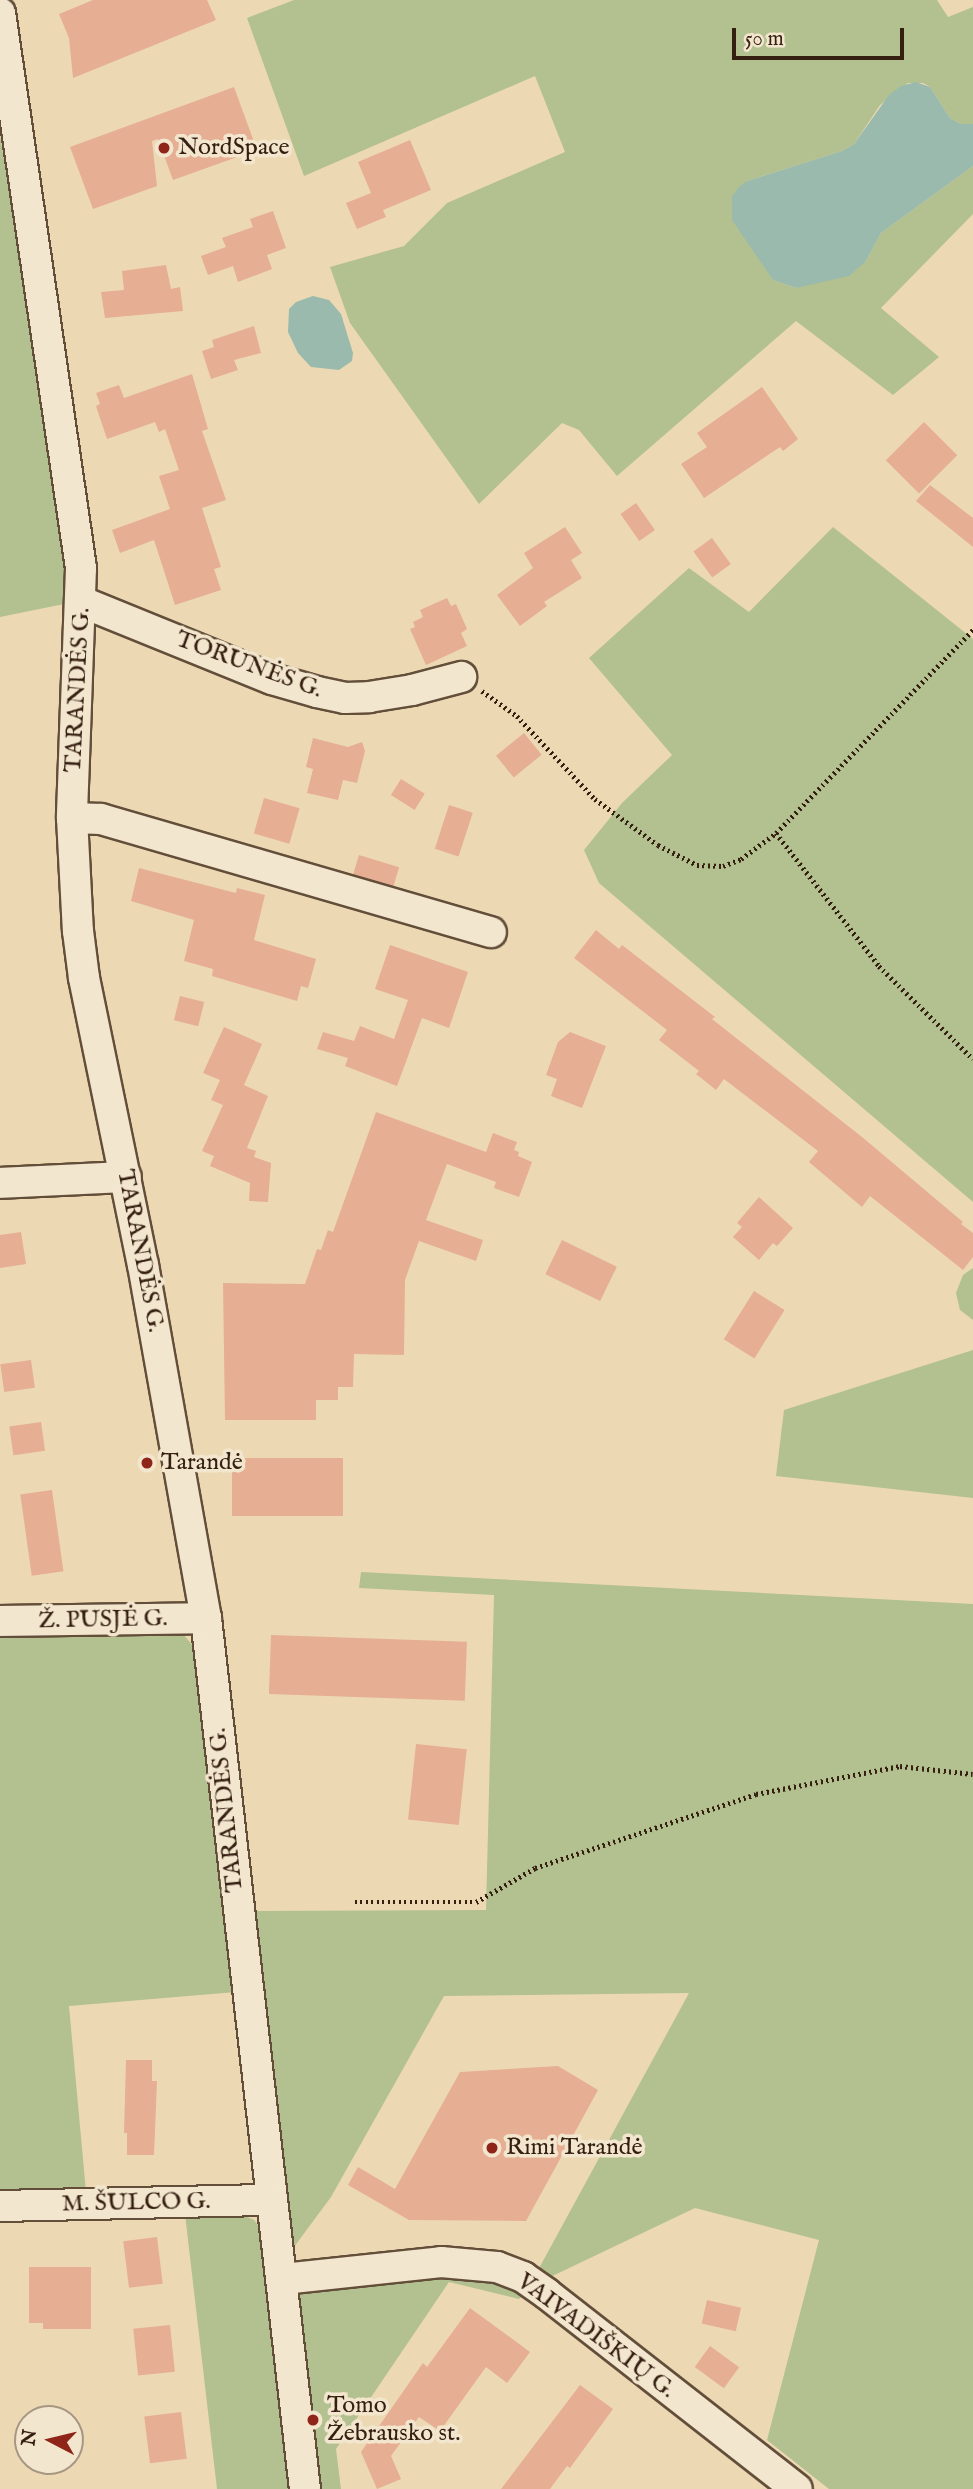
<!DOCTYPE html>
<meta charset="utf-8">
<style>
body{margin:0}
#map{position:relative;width:973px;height:2489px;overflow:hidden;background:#ecd9b4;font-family:"IM FELL English",serif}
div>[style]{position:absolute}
.green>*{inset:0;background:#b3c090}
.water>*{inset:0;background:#99baad}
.building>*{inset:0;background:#e6ae93;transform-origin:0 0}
.path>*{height:4.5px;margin-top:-2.25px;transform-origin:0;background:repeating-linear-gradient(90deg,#351f11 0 2px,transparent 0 5.5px)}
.roads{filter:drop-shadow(2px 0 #634e3a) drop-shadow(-2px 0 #634e3a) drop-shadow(0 2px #634e3a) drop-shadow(0 -2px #634e3a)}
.minor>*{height:30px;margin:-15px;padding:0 15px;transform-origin:15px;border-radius:15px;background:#f3e6ce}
.dots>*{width:19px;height:19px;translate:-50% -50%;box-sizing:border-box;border:4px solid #f3e6ce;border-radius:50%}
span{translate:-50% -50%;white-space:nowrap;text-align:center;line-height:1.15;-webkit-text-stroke:7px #f3e6ce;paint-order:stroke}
.poi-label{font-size:24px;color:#351f11}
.left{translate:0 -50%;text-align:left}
.street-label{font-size:24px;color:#351f11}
.north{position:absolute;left:14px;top:2405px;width:70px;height:70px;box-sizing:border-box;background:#f3e6ce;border:2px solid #a79682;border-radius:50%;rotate:277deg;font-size:19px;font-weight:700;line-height:28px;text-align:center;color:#351f11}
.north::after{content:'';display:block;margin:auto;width:24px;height:32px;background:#8f2418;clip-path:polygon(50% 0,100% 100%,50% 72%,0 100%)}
.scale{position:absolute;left:732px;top:28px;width:172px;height:32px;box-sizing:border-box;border:4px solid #351f11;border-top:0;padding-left:9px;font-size:21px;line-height:24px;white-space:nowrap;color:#351f11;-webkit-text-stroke:5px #f3e6ce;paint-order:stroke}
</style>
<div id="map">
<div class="green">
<i style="clip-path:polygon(294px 0,937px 0,948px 17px,973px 7px,973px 124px,961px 124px,950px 118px,930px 87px,923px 83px,908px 83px,880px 105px,854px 144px,842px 151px,747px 181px,773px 280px,796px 288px,866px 261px,881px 233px,973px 166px,973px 214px,881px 308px,939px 357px,893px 395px,796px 321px,617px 476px,579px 430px,562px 423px,479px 504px,350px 323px,330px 267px,404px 246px,447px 203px,565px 152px,535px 76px,304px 176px,247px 18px)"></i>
<i style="clip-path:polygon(0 135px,67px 553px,69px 603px,0 617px)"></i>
<i style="clip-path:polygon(833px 527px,973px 639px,973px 1202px,599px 883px,584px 850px,622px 803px,672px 755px,589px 658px,689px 568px,749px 612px)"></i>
<i style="clip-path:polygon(973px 1268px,973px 1320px,960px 1310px,956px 1293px,963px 1275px)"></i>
<i style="clip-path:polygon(973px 1350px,973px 1498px,776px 1476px,784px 1410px)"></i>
<i style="clip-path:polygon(361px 1572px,973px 1604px,973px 2489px,829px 2489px,767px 2440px,819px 2240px,695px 2208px,544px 2280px,519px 2299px,449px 2282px,336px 2449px,341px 2489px,316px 2489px,292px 2265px,481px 2248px,537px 2272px,689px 1993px,444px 1996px,331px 2197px,291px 2251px,253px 1911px,486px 1910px,494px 1595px,359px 1588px)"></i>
<i style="clip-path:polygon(182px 1633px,195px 1648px,236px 1992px,69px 2006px,86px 2192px,0 2193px,0 1634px)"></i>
<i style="clip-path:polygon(185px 2214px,242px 2215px,254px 2220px,263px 2231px,294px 2489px,217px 2489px)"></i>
</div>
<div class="water">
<i style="clip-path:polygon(916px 82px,930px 87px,950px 118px,961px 124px,973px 124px,973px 166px,881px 233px,866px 261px,849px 276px,796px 288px,773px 280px,732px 220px,732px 197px,739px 187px,747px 181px,842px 151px,854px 144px,889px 95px,901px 86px)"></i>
<i style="clip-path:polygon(313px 296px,329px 300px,341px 314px,353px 353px,352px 361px,339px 370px,311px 367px,298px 353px,288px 332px,289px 309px,296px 302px)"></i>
</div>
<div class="building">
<i style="clip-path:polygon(93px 0,207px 0,216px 20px,73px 78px,69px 38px,59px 14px)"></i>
<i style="clip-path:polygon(234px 87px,257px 150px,173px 180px,158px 139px,152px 141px,157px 186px,93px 209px,70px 147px)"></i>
<i style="clip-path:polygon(410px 140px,431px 190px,383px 210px,386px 217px,357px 229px,346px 203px,371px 193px,358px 162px)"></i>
<i style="clip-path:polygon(273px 211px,286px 248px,267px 255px,272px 269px,238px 282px,233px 266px,208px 275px,201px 256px,226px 247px,222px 238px,253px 227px,250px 219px)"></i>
<i style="clip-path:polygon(166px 265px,171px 289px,180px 287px,183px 311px,105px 318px,101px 292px,124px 290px,122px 271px)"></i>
<i style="clip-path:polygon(254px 326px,261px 353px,234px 360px,238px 370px,211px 379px,202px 351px,214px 347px,212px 340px)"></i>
<i style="clip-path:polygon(192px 374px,208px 429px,202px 431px,226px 500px,202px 508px,221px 567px,214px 569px,221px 590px,175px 605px,154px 540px,120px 553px,112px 530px,170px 509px,159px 476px,179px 470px,165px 429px,159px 432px,155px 422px,107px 439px,96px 406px,100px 404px,96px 393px,119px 385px,124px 398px)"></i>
<i style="clip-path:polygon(762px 387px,798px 439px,783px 451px,780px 447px,704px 498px,681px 464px,707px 447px,697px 433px)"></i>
<i style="left:924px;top:422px;width:47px;height:54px;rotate:45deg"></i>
<i style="clip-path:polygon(930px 485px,973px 518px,973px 547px,916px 501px)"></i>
<i style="left:636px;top:503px;width:33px;height:19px;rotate:55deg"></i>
<i style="clip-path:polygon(565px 527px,582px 553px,571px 560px,582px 578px,544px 602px,547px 606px,520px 626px,497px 595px,533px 568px,524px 553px)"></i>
<i style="left:712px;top:538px;width:32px;height:23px;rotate:54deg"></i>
<i style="clip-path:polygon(447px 598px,451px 606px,456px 604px,467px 629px,461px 633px,467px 646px,426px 665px,410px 629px,415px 627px,413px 622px,423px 617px,420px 610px)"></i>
<i style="left:524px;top:733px;width:28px;height:36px;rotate:51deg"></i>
<i style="clip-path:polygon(313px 738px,348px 747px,362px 742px,365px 751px,357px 783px,343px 780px,338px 800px,307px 793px,313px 769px,306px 767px)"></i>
<i style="left:401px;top:779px;width:28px;height:19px;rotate:32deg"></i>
<i style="left:264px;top:798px;width:37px;height:37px;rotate:16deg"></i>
<i style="left:449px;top:805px;width:25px;height:46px;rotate:18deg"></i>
<i style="left:359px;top:855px;width:42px;height:20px;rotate:17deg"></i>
<i style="clip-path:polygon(139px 868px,236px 893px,237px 888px,265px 895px,254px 940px,316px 959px,308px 988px,301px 986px,297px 1001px,212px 976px,213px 969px,184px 961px,194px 920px,131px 901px)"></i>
<i style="clip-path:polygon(596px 930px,619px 949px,622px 945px,715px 1017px,712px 1019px,862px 1137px,963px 1222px,961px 1224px,973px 1233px,973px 1257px,963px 1270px,870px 1196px,862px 1207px,809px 1162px,818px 1151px,724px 1079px,716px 1090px,696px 1074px,699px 1071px,659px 1040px,667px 1030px,574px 958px)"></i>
<i style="clip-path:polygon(390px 945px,468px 972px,449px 1028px,422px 1018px,397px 1086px,345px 1066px,348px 1058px,317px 1049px,323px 1032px,354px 1041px,360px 1026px,394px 1039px,408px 1000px,375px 989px)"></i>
<i style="left:180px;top:996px;width:25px;height:25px;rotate:14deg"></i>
<i style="clip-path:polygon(224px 1027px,262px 1044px,244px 1085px,268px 1096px,247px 1148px,256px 1151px,254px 1157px,271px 1163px,268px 1202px,249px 1201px,250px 1183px,210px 1166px,214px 1156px,202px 1151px,223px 1105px,211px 1100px,220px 1080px,203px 1073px)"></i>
<i style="clip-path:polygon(570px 1032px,606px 1046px,582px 1108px,551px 1096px,557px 1079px,546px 1075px,558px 1042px)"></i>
<i style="clip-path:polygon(376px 1112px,486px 1152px,493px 1133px,517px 1142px,514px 1150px,519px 1152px,518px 1156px,532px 1162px,519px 1197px,494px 1188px,496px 1182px,447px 1164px,426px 1220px,483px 1240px,476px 1261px,419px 1241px,405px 1280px,404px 1355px,354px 1354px,353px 1387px,338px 1387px,338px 1400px,316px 1400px,316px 1420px,225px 1420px,223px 1283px,305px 1284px,317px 1249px,321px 1250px,328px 1230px,333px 1232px)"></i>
<i style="clip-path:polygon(759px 1197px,793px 1228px,777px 1246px,773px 1243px,759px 1260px,733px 1237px,742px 1227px,737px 1223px)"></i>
<i style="clip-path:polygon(21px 1232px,26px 1264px,0 1268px,0 1235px)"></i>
<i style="left:562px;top:1240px;width:61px;height:38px;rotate:26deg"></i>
<i style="left:754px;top:1291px;width:36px;height:57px;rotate:32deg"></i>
<i style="left:31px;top:1360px;width:28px;height:31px;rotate:82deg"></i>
<i style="left:41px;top:1422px;width:29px;height:32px;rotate:82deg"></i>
<i style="left:232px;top:1458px;width:111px;height:58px"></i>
<i style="left:52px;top:1490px;width:82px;height:32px;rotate:82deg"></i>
<i style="left:271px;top:1635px;width:196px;height:59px;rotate:2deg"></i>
<i style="left:416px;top:1744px;width:51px;height:76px;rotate:6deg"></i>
<i style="clip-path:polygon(126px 2060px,152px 2060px,152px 2081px,157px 2081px,154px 2155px,127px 2155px,127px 2133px,124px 2133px)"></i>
<i style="clip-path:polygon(558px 2066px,598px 2090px,526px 2221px,409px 2220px,348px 2185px,358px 2167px,395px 2189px,460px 2072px)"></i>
<i style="left:157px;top:2237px;width:47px;height:34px;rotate:83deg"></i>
<i style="clip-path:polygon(29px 2267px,91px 2267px,91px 2329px,43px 2329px,43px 2323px,29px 2323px)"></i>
<i style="left:707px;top:2300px;width:35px;height:24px;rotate:13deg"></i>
<i style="clip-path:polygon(470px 2308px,530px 2352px,507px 2383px,486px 2367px,440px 2431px,419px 2417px,391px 2456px,401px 2479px,377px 2489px,361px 2452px,423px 2363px,427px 2367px)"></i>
<i style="left:170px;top:2325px;width:47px;height:37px;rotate:84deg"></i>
<i style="left:710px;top:2346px;width:36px;height:26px;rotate:36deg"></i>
<i style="clip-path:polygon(580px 2385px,613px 2409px,570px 2468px,567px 2466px,550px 2489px,501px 2489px)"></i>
<i style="left:181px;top:2412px;width:47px;height:37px;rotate:83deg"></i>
</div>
<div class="path">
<i style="left:482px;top:691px;width:43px;rotate:35.5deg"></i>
<i style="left:517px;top:716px;width:114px;rotate:46.8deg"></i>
<i style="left:595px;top:799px;width:78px;rotate:36.1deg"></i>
<i style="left:658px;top:845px;width:44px;rotate:27.1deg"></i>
<i style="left:697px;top:865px;width:26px;rotate:2deg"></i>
<i style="left:723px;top:866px;width:19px;rotate:-21deg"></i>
<i style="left:741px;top:859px;width:44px;rotate:-36.6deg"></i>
<i style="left:776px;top:833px;width:283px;rotate:-45.9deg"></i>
<i style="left:776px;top:833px;width:168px;rotate:52.2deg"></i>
<i style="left:879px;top:966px;width:132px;rotate:44.7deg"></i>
<i style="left:355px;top:1902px;width:121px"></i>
<i style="left:476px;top:1902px;width:68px;rotate:-30deg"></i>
<i style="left:535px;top:1868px;width:233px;rotate:-18.5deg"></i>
<i style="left:756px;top:1794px;width:147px;rotate:-11deg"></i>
<i style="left:900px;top:1766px;width:73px;rotate:6.3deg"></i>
</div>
<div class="roads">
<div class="minor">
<i style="left:0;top:13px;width:561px;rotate:81.7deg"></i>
<i style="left:81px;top:568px;width:250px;rotate:92.1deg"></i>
<i style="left:72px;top:818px;width:113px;rotate:87deg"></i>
<i style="left:78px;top:931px;width:47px;rotate:82.7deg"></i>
<i style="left:84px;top:978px;width:293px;rotate:78.4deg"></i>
<i style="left:143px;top:1265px;width:359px;rotate:79.9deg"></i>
<i style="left:206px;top:1618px;width:877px;rotate:83.52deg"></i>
<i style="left:82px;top:602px;width:205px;rotate:22.1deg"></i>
<i style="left:272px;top:679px;width:47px;rotate:16.1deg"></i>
<i style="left:317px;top:692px;width:29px;rotate:12deg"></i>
<i style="left:345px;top:698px;width:24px;rotate:-2deg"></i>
<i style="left:369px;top:697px;width:44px;rotate:-9.2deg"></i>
<i style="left:412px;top:690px;width:51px;rotate:-14.9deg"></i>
<i style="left:72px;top:818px;width:29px;rotate:2deg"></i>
<i style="left:101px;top:819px;width:406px;rotate:16.2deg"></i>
<i style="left:0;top:1183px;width:126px;rotate:-2.7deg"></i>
<i style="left:0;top:1621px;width:206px;rotate:-0.8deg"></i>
<i style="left:0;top:2206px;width:271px;rotate:-1.3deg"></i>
<i style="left:283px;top:2279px;width:159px;rotate:-6.1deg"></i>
<i style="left:441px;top:2262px;width:56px;rotate:5.1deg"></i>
<i style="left:497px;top:2267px;width:28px;rotate:21deg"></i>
<i style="left:523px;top:2277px;width:29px;rotate:35deg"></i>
<i style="left:547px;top:2294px;width:317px;rotate:38deg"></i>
</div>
</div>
<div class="dots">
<i style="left:164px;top:148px;background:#8f2418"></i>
<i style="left:147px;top:1463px;background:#8f2418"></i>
<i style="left:492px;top:2148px;background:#8f2418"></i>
<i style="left:313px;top:2420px;background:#8f2418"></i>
</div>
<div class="poi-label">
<span class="left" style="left:178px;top:148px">NordSpace</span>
<span class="left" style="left:161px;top:1463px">Tarandė</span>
<span class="left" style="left:506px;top:2148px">Rimi Tarandė</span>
<span class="left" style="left:327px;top:2420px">Tomo<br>Žebrausko st.</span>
</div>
<div class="street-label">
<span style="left:249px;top:665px;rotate:20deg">TORUNĖS G.</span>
<span style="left:78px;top:690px;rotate:-87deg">TARANDĖS G.</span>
<span style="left:140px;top:1251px;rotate:79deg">TARANDĖS G.</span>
<span style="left:103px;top:1620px;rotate:-1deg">Ž. PUSJĖ G.</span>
<span style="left:227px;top:1810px;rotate:-96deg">TARANDĖS G.</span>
<span style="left:136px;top:2203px;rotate:-1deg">M. ŠULCO G.</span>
<span style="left:596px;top:2336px;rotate:37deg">VAIVADIŠKIŲ G.</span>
</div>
<div class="north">N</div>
<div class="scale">50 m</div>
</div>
